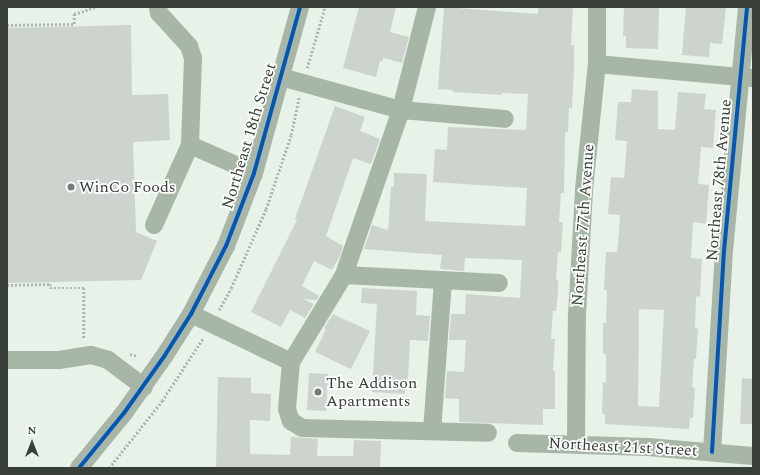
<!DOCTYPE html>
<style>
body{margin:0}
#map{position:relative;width:760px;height:475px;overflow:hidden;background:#e8f2e8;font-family:Spectral,serif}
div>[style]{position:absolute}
.building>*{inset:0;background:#ccd4cd;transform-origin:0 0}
.path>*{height:2.5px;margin-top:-1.25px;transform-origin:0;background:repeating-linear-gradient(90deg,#acb6ac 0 2px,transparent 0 4px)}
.minor>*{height:18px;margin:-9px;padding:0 9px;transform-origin:9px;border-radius:9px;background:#a7b6a7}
.cycleway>*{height:4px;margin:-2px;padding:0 2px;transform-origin:2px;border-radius:2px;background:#0057b8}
.dots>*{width:11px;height:11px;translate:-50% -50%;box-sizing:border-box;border:2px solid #fbfefb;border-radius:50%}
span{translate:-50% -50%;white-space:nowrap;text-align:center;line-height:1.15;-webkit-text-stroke:3.5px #fbfefb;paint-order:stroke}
.street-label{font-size:16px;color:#383e38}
.poi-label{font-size:16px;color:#383e38}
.left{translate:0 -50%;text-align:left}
.frame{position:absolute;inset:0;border:8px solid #383e38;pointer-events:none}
.north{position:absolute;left:12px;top:423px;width:40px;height:40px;-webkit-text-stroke:3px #fbfefb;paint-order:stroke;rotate:0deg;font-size:11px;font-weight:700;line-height:16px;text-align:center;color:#383e38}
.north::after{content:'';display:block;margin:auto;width:14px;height:18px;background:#383e38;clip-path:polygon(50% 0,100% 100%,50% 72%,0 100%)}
</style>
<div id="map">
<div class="building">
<i style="clip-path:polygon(359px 7px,396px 7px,390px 32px,409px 37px,402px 63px,383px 58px,382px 62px,380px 61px,376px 77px,343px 68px)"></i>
<i style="clip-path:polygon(444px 7px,538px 14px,538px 7px,573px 7px,571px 45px,574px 45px,574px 68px,572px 108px,569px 108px,568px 132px,565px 132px,564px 193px,561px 193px,559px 222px,563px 222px,562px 234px,561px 253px,558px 252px,556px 280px,558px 280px,558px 293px,556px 311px,553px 311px,551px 339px,555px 339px,553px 371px,555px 371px,555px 409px,543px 409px,543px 425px,459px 422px,459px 399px,445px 398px,447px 371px,464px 372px,466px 340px,449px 340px,451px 314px,465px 314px,466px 294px,520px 298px,522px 260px,465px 258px,464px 271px,440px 269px,442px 255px,364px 249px,372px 225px,388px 230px,391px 187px,394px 187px,394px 173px,427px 174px,425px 221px,525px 226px,527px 188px,433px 182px,435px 149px,447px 150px,448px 127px,526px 130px,528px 94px,502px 93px,502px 95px,452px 92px,453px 90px,438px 89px)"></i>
<i style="clip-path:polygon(624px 7px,659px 7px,658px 49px,626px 48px,626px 36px,623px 36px)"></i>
<i style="clip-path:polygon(686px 7px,726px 7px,722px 44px,710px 43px,709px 57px,682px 55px)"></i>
<i style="clip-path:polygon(131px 25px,132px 95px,168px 94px,170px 140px,133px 142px,136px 232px,157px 241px,141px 280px,7px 283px,7px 28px)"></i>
<i style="clip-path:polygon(evenodd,632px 89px,658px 91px,658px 129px,675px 130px,678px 92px,706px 94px,704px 109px,716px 110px,713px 148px,701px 147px,698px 184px,709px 185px,706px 224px,693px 222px,692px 238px,691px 258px,702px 259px,700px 297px,696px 296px,695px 328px,698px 329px,696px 359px,694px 359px,692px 387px,695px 388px,693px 418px,690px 418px,689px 429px,605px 424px,605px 414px,602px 414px,603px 382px,606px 383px,606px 354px,603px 354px,603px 323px,606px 323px,607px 290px,604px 290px,606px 252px,617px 252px,619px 232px,620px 215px,608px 214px,611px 177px,624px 178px,627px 141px,615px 140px,618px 102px,631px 102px,632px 89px,639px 309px,664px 310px,659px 407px,638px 406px,639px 309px)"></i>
<i style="clip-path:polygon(335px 106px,365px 117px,360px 131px,380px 139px,371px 164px,353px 158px,326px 236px,343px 246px,340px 256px,332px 270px,314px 261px,302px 286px,319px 296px,317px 300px,303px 299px,314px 304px,305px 318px,290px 310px,281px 327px,251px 312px,297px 220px,295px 219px)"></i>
<i style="clip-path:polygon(362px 288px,417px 291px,416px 315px,430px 316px,428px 341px,410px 340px,408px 379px,406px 379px,405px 394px,372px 392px,377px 304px,361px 303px)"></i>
<i style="clip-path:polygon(333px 314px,370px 331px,351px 369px,315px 352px,326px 329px,324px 328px)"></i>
<i style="left:309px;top:373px;width:19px;height:37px;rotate:3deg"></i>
<i style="clip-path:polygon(218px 377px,251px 378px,251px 393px,271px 394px,270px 421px,250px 420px,250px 454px,290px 455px,291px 437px,318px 439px,317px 456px,353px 456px,354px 440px,381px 441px,380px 468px,216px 468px)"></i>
<i style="clip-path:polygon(742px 378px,753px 379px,753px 424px,740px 424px)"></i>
</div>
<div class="path">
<i style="left:7px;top:25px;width:67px;rotate:-0.9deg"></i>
<i style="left:74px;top:24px;width:10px;rotate:-90deg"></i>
<i style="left:74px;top:14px;width:23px;rotate:-18deg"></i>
<i style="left:307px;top:68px;width:64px;rotate:-73.6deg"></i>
<i style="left:7px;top:285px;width:43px;rotate:-1.3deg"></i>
<i style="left:50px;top:284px;width:4px;rotate:90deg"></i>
<i style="left:50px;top:288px;width:34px"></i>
<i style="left:84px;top:288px;width:51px;rotate:90deg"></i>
<i style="left:219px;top:310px;width:25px;rotate:-61deg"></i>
<i style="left:231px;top:288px;width:86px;rotate:-66.1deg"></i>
<i style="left:266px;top:209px;width:78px;rotate:-71.3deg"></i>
<i style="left:291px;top:135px;width:38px;rotate:-78deg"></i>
<i style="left:130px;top:354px;width:7px;rotate:16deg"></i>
<i style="left:109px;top:468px;width:85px;rotate:-51.7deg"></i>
<i style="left:162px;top:401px;width:75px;rotate:-56.9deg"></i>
</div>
<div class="minor">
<i style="left:158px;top:7px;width:6px;rotate:81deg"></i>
<i style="left:159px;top:13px;width:45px;rotate:47.7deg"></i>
<i style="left:189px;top:46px;width:13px;rotate:72deg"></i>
<i style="left:193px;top:58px;width:87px;rotate:92deg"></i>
<i style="left:190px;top:145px;width:70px;rotate:23.6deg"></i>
<i style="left:427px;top:7px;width:106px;rotate:104.2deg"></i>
<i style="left:401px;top:110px;width:175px;rotate:109.1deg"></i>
<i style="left:344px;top:275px;width:102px;rotate:121.3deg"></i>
<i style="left:291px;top:362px;width:47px;rotate:94.9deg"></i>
<i style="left:287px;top:409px;width:13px;rotate:72deg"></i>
<i style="left:291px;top:421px;width:13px;rotate:32deg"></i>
<i style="left:302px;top:428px;width:186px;rotate:1.5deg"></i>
<i style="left:597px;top:64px;width:155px;rotate:5.2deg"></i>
<i style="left:281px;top:77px;width:124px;rotate:15.4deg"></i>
<i style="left:401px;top:110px;width:104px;rotate:4.9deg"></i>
<i style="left:154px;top:225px;width:88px;rotate:-65.8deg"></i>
<i style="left:344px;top:275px;width:155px;rotate:3deg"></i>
<i style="left:191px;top:314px;width:111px;rotate:25.6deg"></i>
<i style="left:7px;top:360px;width:52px"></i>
<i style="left:59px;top:360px;width:32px;rotate:-9deg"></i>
<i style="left:91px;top:355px;width:18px;rotate:16deg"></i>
<i style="left:108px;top:360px;width:45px;rotate:36.9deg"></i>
<i style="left:432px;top:431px;width:151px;rotate:-85.8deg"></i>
<i style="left:517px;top:443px;width:131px;rotate:1.7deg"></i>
<i style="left:648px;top:447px;width:105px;rotate:4.9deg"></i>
<i style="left:576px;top:444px;width:128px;rotate:-89.6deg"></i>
<i style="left:577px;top:316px;width:127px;rotate:-86.8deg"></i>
<i style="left:584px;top:189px;width:126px;rotate:-84.1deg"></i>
<i style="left:597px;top:64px;width:57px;rotate:-90deg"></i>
<i style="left:712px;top:452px;width:201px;rotate:-86.6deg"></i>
<i style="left:724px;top:251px;width:245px;rotate:-84.6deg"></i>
<i style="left:79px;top:468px;width:71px;rotate:-50.7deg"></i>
<i style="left:124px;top:413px;width:71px;rotate:-54.7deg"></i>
<i style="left:165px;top:355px;width:49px;rotate:-57.6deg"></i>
<i style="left:191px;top:314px;width:76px;rotate:-62.8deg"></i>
<i style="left:226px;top:246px;width:78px;rotate:-69deg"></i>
<i style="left:254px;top:173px;width:172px;rotate:-74.5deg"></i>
</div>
<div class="cycleway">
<i style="left:712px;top:452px;width:201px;rotate:-86.6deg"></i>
<i style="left:724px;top:251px;width:245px;rotate:-84.6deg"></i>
<i style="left:79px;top:468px;width:71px;rotate:-50.7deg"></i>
<i style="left:124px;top:413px;width:71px;rotate:-54.7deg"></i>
<i style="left:165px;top:355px;width:49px;rotate:-57.6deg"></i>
<i style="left:191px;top:314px;width:76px;rotate:-62.8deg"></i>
<i style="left:226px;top:246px;width:78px;rotate:-69deg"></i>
<i style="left:254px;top:173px;width:172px;rotate:-74.5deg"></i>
</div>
<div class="dots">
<i style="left:71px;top:187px;background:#767d76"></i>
<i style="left:318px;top:392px;background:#767d76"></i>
</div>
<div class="street-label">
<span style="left:249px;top:136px;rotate:-73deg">Northeast 18th Street</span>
<span style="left:719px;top:180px;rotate:-85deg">Northeast 78th Avenue</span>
<span style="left:583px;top:225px;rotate:-86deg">Northeast 77th Avenue</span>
<span style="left:623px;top:447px;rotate:3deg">Northeast 21st Street</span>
</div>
<div class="poi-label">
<span class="left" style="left:79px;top:187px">WinCo Foods</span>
<span class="left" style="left:326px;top:392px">The Addison<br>Apartments</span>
</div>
<div class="frame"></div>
<div class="north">N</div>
</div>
